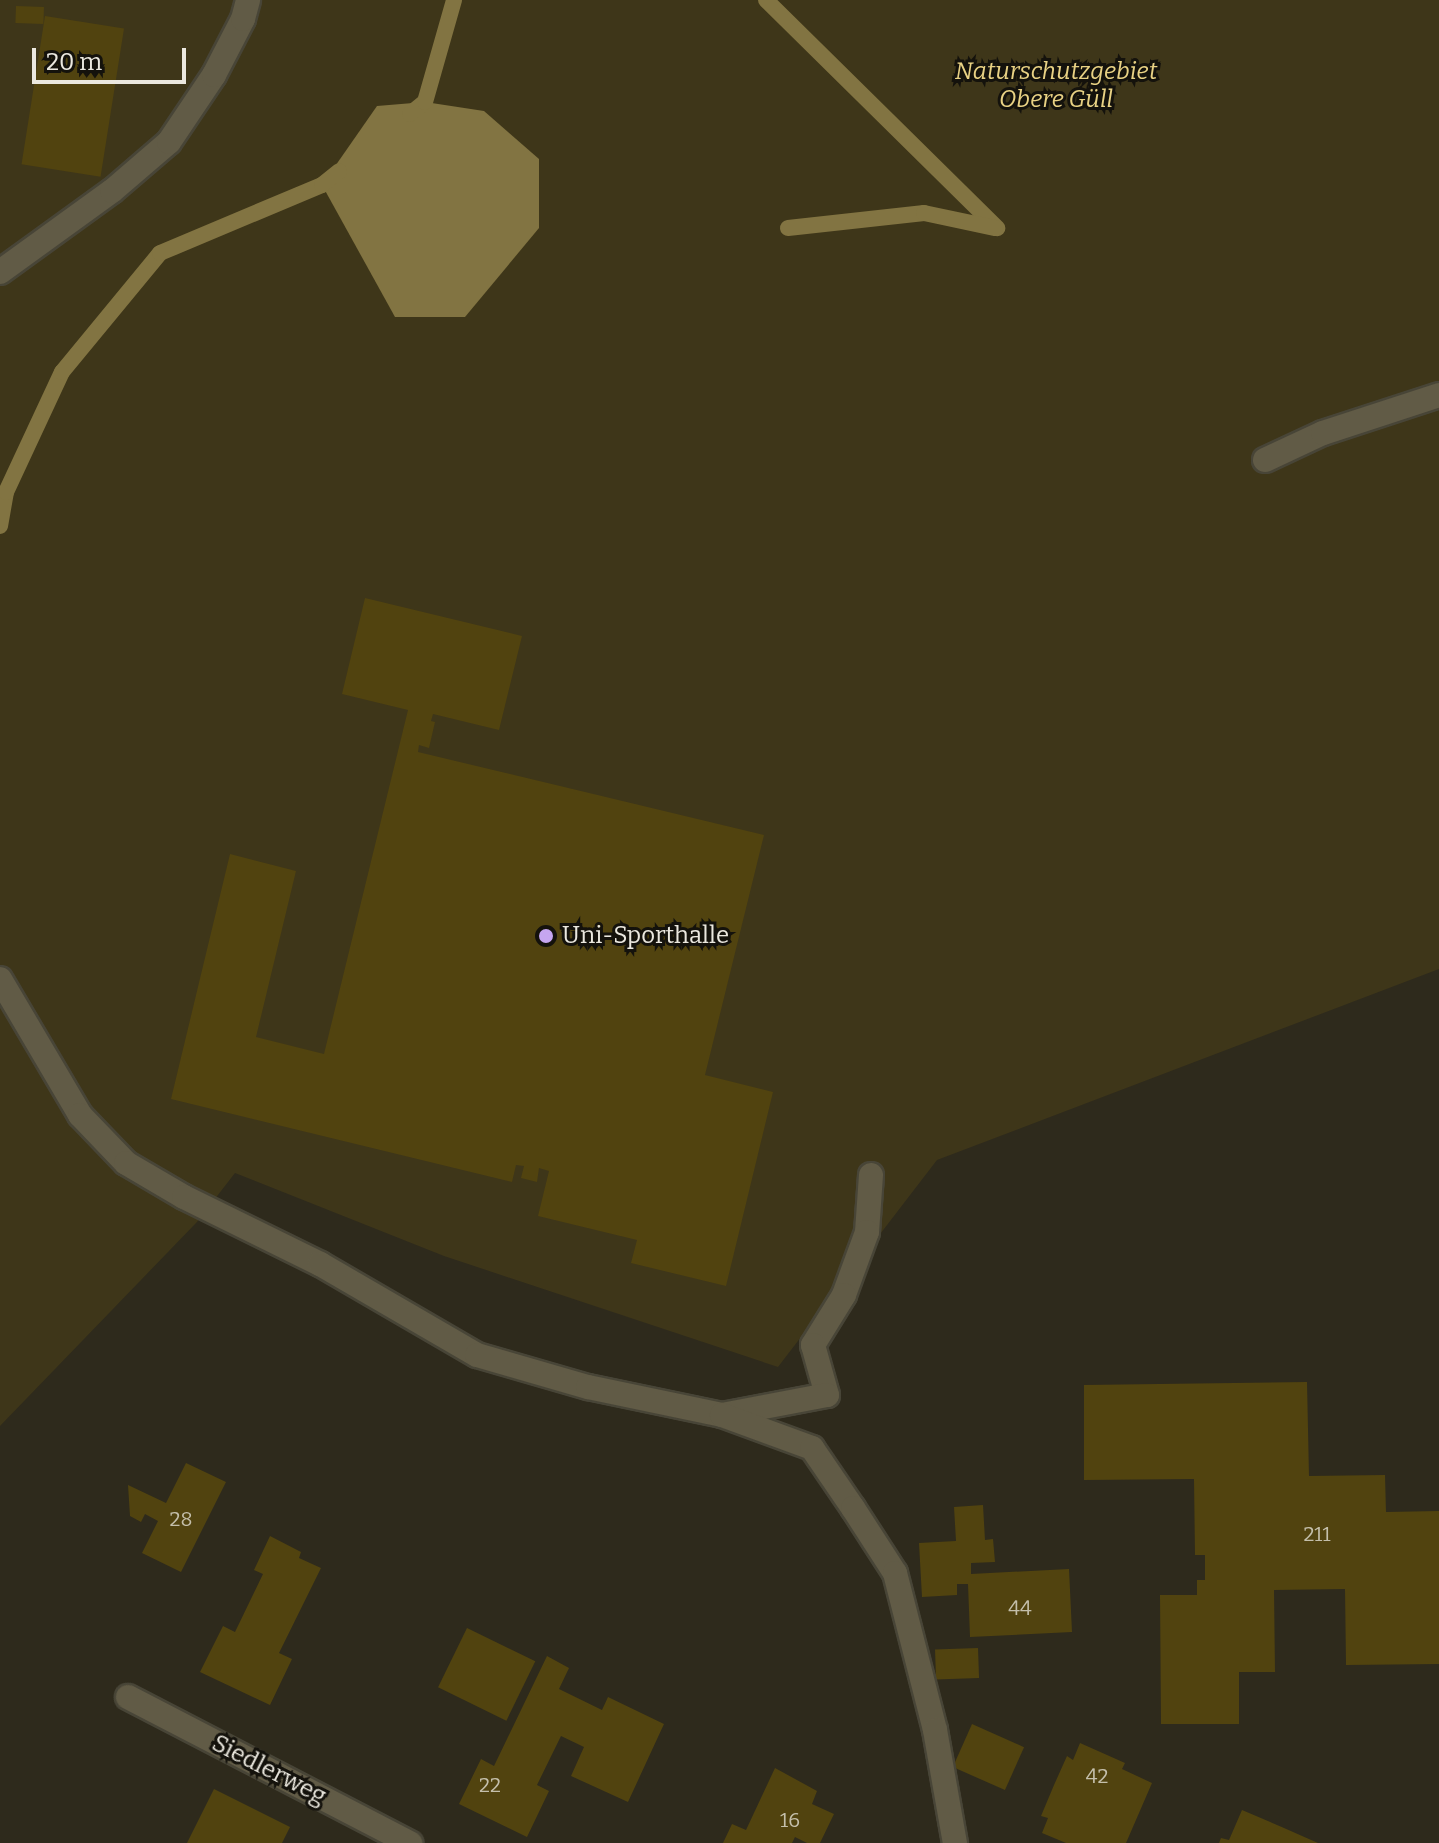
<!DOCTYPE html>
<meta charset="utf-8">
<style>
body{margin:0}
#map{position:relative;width:1439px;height:1843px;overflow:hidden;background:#2e2a1c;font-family:Bitter,serif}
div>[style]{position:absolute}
.green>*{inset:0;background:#3e3619}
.water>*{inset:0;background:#827442}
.stream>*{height:16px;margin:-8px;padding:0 8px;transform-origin:8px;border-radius:8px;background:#827442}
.building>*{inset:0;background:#51430f;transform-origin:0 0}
.roads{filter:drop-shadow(2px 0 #484537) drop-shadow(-2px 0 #484537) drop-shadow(0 2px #484537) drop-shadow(0 -2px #484537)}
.lane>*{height:24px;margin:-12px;padding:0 12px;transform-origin:12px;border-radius:12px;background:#615b46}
.street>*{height:24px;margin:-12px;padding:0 12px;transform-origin:12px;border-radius:12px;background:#615b46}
.dots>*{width:22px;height:22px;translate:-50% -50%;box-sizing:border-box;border:4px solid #14120c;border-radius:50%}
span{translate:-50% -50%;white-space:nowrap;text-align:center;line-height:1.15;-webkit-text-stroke:6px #14120c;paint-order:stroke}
.number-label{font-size:20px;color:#c4bfab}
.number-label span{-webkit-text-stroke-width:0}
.park-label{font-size:24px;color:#e9d284;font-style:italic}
.poi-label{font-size:24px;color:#ebe8df}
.left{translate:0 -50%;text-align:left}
.street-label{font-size:24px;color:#ebe8df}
.scale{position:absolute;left:32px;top:48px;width:154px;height:36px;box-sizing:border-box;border:4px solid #ebe8df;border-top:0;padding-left:10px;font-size:24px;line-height:28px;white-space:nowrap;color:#ebe8df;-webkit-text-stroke:6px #14120c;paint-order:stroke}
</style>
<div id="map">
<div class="green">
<i style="clip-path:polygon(0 0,1439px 0,1439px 969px,937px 1160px,778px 1367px,444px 1256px,235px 1173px,197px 1222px,0 1426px)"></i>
</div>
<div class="water">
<i style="clip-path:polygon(425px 102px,484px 111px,539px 159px,539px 228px,465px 317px,395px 317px,322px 185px,377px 106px)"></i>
</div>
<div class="stream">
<i style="left:766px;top:0;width:325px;rotate:44.6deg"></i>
<i style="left:410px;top:114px;width:19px;rotate:-39deg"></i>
<i style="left:425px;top:102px;width:106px;rotate:-74.1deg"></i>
<i style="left:788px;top:228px;width:137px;rotate:-6.3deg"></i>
<i style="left:924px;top:213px;width:73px;rotate:11.9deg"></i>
<i style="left:0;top:526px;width:35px;rotate:-80deg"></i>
<i style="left:6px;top:492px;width:132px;rotate:-65deg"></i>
<i style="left:62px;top:372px;width:154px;rotate:-50.5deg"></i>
<i style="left:160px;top:253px;width:176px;rotate:-22.8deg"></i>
<i style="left:322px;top:185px;width:22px;rotate:-39deg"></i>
</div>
<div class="building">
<i style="left:16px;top:6px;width:28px;height:17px;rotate:2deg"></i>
<i style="left:45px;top:16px;width:80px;height:150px;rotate:9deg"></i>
<i style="clip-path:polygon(365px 598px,522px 636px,499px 730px,433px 714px,431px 721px,435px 722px,429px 748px,419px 745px,418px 752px,764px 835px,705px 1075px,773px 1092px,726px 1286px,631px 1263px,637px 1240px,538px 1216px,549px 1171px,539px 1168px,537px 1182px,521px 1178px,524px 1166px,516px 1165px,512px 1182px,171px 1099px,230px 854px,296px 871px,256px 1037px,324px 1054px,408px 710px,342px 694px)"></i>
<i style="clip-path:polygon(1307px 1382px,1309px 1476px,1385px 1475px,1386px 1512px,1439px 1511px,1439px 1664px,1346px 1665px,1345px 1589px,1274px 1590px,1275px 1672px,1239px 1672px,1239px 1724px,1161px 1724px,1160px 1595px,1197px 1595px,1197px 1580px,1205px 1580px,1205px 1555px,1195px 1555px,1194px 1479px,1084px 1480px,1084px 1385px)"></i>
<i style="clip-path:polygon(186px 1463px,226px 1482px,181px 1572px,142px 1553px,158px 1521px,145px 1514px,141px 1522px,130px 1516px,128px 1485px,166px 1503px)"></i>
<i style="clip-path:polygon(983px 1505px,985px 1540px,993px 1539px,995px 1562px,971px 1563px,971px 1574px,1069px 1569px,1072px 1632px,970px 1637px,968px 1584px,957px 1584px,957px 1595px,922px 1597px,919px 1543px,956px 1541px,954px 1507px)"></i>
<i style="clip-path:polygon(270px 1536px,301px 1552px,299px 1558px,321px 1568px,279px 1653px,292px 1659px,270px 1705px,200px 1672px,223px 1626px,235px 1632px,263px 1574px,254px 1570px)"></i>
<i style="left:467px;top:1628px;width:76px;height:66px;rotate:26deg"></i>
<i style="left:978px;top:1648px;width:30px;height:43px;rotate:88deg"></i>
<i style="clip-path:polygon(547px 1656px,569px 1668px,559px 1689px,602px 1710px,608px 1697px,664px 1724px,628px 1802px,571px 1776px,584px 1747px,561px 1736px,537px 1785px,549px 1791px,527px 1837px,459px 1804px,481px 1759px,494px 1766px)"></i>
<i style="left:972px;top:1724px;width:57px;height:47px;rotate:24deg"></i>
<i style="clip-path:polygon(1080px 1743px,1125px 1763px,1122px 1769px,1152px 1783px,1126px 1843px,1066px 1843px,1042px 1833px,1048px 1818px,1041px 1816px,1054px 1785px,1067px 1756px,1073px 1760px)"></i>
<i style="clip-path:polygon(775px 1768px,817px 1791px,812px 1804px,834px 1814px,820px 1843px,807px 1843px,795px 1837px,792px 1843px,723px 1843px,732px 1824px,746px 1830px)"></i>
<i style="clip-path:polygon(214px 1789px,290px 1827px,282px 1843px,187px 1843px)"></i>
<i style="clip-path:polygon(1242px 1810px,1284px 1828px,1318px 1843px,1219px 1843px,1221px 1838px,1229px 1840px)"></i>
</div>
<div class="roads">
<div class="lane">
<i style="left:0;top:272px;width:138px;rotate:-35.9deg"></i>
<i style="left:112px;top:191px;width:75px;rotate:-40.7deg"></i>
<i style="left:169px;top:142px;width:81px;rotate:-56.1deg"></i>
<i style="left:214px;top:75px;width:63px;rotate:-62.6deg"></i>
<i style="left:243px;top:19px;width:20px;rotate:-75deg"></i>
<i style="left:1265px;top:460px;width:64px;rotate:-25deg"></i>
<i style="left:1323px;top:433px;width:122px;rotate:-18.1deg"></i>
<i style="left:0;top:979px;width:158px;rotate:59.5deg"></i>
<i style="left:80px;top:1115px;width:66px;rotate:46.2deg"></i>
<i style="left:126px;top:1163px;width:67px;rotate:30.4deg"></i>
<i style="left:184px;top:1197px;width:152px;rotate:26.2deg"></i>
<i style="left:320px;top:1264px;width:181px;rotate:30.1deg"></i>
<i style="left:477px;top:1355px;width:116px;rotate:16.1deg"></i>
<i style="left:588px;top:1387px;width:137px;rotate:11.8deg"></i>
<i style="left:871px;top:1175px;width:57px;rotate:94deg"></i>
<i style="left:867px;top:1232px;width:67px;rotate:110.1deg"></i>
<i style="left:844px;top:1295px;width:59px;rotate:121.8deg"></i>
<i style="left:813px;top:1345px;width:52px;rotate:74.4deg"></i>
<i style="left:827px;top:1395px;width:107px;rotate:169.2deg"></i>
<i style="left:722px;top:1415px;width:96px;rotate:20.1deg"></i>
<i style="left:812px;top:1448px;width:73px;rotate:55.7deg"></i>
<i style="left:853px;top:1508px;width:77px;rotate:57.1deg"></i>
<i style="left:895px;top:1573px;width:162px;rotate:75.7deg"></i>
</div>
<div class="street">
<i style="left:128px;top:1697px;width:318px;rotate:27.4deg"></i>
<i style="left:935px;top:1730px;width:115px;rotate:80deg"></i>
</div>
</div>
<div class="dots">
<i style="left:546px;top:936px;background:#c6a6f0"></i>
</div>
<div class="number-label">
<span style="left:181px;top:1519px">28</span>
<span style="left:1317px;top:1534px">211</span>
<span style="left:1020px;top:1608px">44</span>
<span style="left:1097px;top:1776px">42</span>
<span style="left:490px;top:1785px">22</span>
<span style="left:790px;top:1820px">16</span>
</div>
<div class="park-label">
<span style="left:1056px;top:86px">Naturschutzgebiet<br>Obere Güll</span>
</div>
<div class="poi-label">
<span class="left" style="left:562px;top:936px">Uni-Sporthalle</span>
</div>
<div class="street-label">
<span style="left:269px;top:1770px;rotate:27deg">Siedlerweg</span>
</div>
<div class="scale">20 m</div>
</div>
